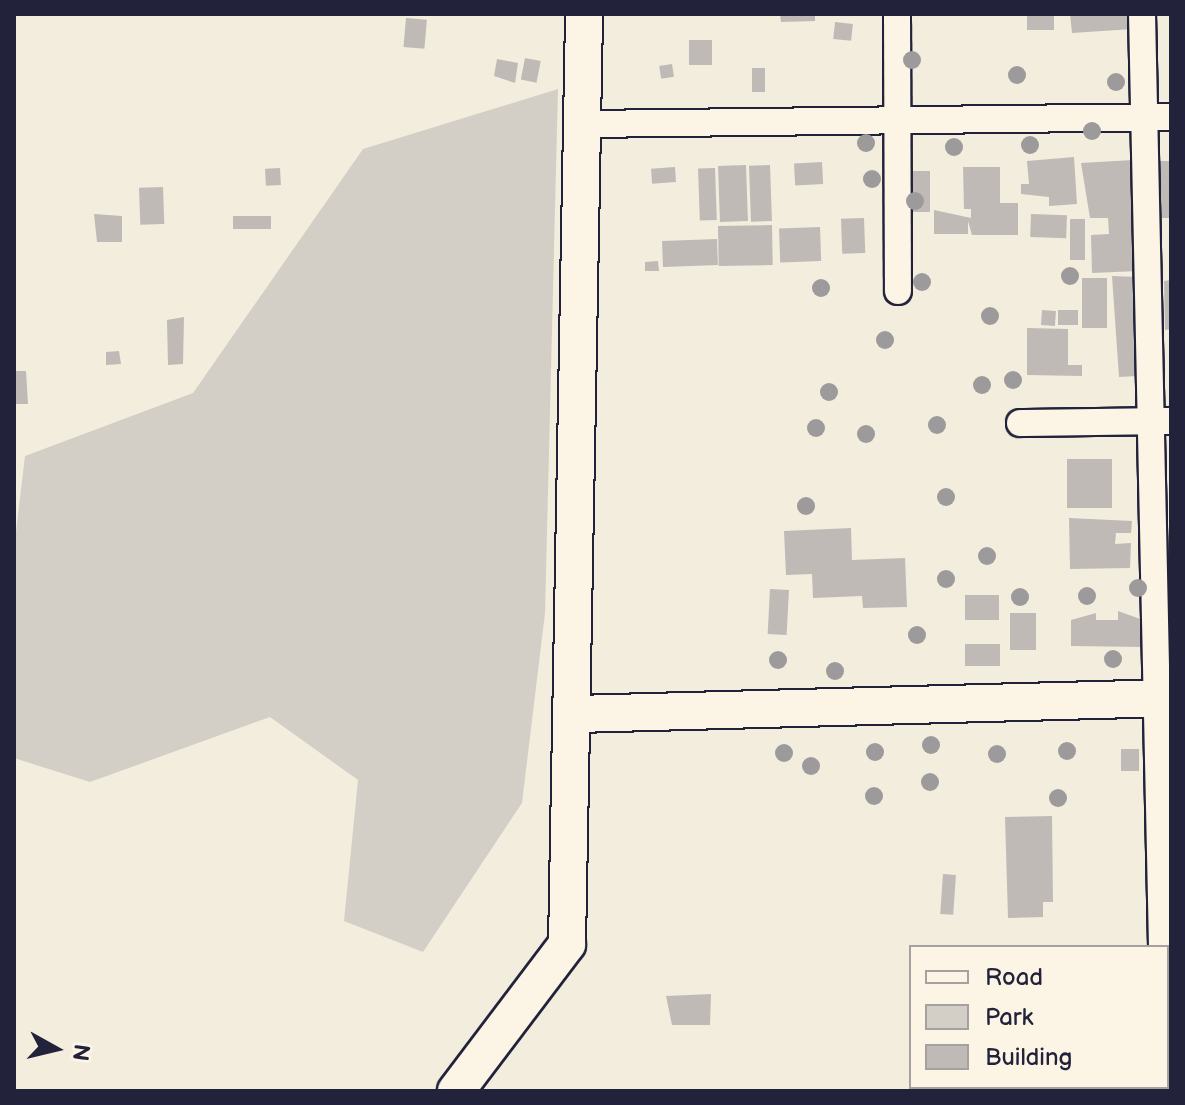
<!DOCTYPE html>
<style>
body{margin:0}
#map{position:relative;width:1185px;height:1105px;overflow:hidden;background:#f3edde;font-family:"Balsamiq Sans",sans-serif}
div>[style]{position:absolute}
.green>*{inset:0;background:#d4cfc6}
.building>*{inset:0;background:#bfbab6;transform-origin:0 0}
.roads{filter:drop-shadow(2px 0 #22223b) drop-shadow(-2px 0 #22223b) drop-shadow(0 2px #22223b) drop-shadow(0 -2px #22223b)}
.street>*{height:26px;margin:-13px;padding:0 13px;transform-origin:13px;border-radius:13px;background:#fcf5e5}
.secondary>*{height:36px;margin:-18px;padding:0 18px;transform-origin:18px;border-radius:18px;background:#fcf5e5}
.trees>*{width:18px;height:18px;margin:-9px;border-radius:50%;background:#9d9a9b}
span{translate:-50% -50%;white-space:nowrap;text-align:center;line-height:1.15;-webkit-text-stroke:6px #fcf5e5;paint-order:stroke}
.frame{position:absolute;inset:0;border:16px solid #22223b;pointer-events:none}
.legend{position:absolute;left:909px;top:945px;width:260px;height:144px;box-sizing:border-box;background:#fcf5e5;border:2px solid #a5a1a1;margin:0;padding:10px 14px;list-style:none;font-size:24px;color:#22223b}
.legend li{display:flex;align-items:center;gap:16px;height:40px}
.legend b{width:40px;border:2px solid #a5a1a1}
.north{position:absolute;left:16px;top:1009px;width:80px;height:80px;-webkit-text-stroke:6px #fcf5e5;paint-order:stroke;rotate:98deg;font-size:22px;font-weight:700;line-height:32px;text-align:center;color:#22223b}
.north::after{content:'';display:block;margin:auto;width:28px;height:36px;background:#22223b;clip-path:polygon(50% 0,100% 100%,50% 72%,0 100%)}
</style>
<div id="map">
<div class="green">
<i style="clip-path:polygon(558px 89px,545px 613px,522px 803px,423px 952px,344px 921px,358px 780px,270px 717px,90px 782px,14px 758px,14px 548px,25px 456px,193px 393px,363px 149px)"></i>
</div>
<div class="building">
<i style="clip-path:polygon(780px 14px,815px 14px,815px 21px,781px 22px)"></i>
<i style="left:1027px;top:14px;width:27px;height:16px"></i>
<i style="clip-path:polygon(1070px 14px,1132px 14px,1133px 29px,1072px 33px)"></i>
<i style="left:406px;top:18px;width:21px;height:29px;rotate:5deg"></i>
<i style="left:835px;top:22px;width:18px;height:17px;rotate:6deg"></i>
<i style="left:689px;top:40px;width:23px;height:25px"></i>
<i style="left:525px;top:58px;width:16px;height:22px;rotate:11deg"></i>
<i style="clip-path:polygon(497px 59px,518px 63px,515px 83px,494px 76px)"></i>
<i style="left:672px;top:64px;width:13px;height:13px;rotate:81deg"></i>
<i style="left:765px;top:68px;width:24px;height:13px;rotate:90deg"></i>
<i style="clip-path:polygon(1074px 157px,1077px 204px,1049px 206px,1049px 197px,1021px 194px,1021px 184px,1029px 184px,1027px 161px)"></i>
<i style="clip-path:polygon(1133px 160px,1138px 271px,1092px 273px,1091px 235px,1109px 234px,1108px 218px,1090px 218px,1081px 163px)"></i>
<i style="clip-path:polygon(1157px 161px,1171px 161px,1171px 218px,1159px 218px)"></i>
<i style="left:822px;top:162px;width:22px;height:28px;rotate:87deg"></i>
<i style="left:746px;top:165px;width:56px;height:28px;rotate:88deg"></i>
<i style="left:770px;top:165px;width:56px;height:21px;rotate:88deg"></i>
<i style="left:675px;top:167px;width:15px;height:24px;rotate:86deg"></i>
<i style="clip-path:polygon(963px 167px,1000px 167px,1000px 203px,1018px 203px,1018px 235px,972px 235px,968px 221px,968px 234px,934px 234px,934px 210px,971px 218px,971px 209px,964px 209px)"></i>
<i style="left:280px;top:168px;width:17px;height:15px;rotate:87deg"></i>
<i style="left:715px;top:168px;width:52px;height:17px;rotate:88deg"></i>
<i style="left:911px;top:171px;width:19px;height:41px"></i>
<i style="left:163px;top:187px;width:37px;height:24px;rotate:88deg"></i>
<i style="clip-path:polygon(94px 214px,122px 216px,122px 242px,97px 242px)"></i>
<i style="left:1031px;top:214px;width:36px;height:23px;rotate:2deg"></i>
<i style="left:233px;top:216px;width:38px;height:13px"></i>
<i style="left:864px;top:218px;width:35px;height:23px;rotate:88deg"></i>
<i style="left:1070px;top:219px;width:15px;height:41px"></i>
<i style="left:772px;top:225px;width:40px;height:54px;rotate:89deg"></i>
<i style="left:820px;top:227px;width:34px;height:41px;rotate:88deg"></i>
<i style="left:717px;top:239px;width:26px;height:55px;rotate:88deg"></i>
<i style="clip-path:polygon(658px 261px,659px 271px,645px 271px,645px 262px)"></i>
<i style="clip-path:polygon(1112px 276px,1137px 277px,1137px 376px,1119px 377px)"></i>
<i style="left:1082px;top:278px;width:25px;height:50px"></i>
<i style="clip-path:polygon(1171px 280px,1171px 329px,1165px 330px,1164px 281px)"></i>
<i style="left:1042px;top:310px;width:14px;height:15px;rotate:4deg"></i>
<i style="left:1058px;top:310px;width:20px;height:15px"></i>
<i style="clip-path:polygon(184px 317px,183px 364px,168px 365px,167px 320px)"></i>
<i style="clip-path:polygon(1027px 328px,1068px 329px,1068px 365px,1082px 365px,1082px 376px,1027px 375px)"></i>
<i style="clip-path:polygon(119px 351px,121px 364px,106px 365px,106px 352px)"></i>
<i style="clip-path:polygon(14px 371px,26px 371px,28px 404px,14px 404px)"></i>
<i style="left:1067px;top:459px;width:45px;height:49px"></i>
<i style="clip-path:polygon(1069px 518px,1132px 521px,1131px 533px,1116px 533px,1115px 544px,1131px 543px,1130px 568px,1070px 569px)"></i>
<i style="clip-path:polygon(851px 528px,852px 560px,905px 558px,907px 607px,863px 608px,862px 596px,813px 598px,812px 574px,786px 575px,784px 531px)"></i>
<i style="left:770px;top:589px;width:19px;height:45px;rotate:3deg"></i>
<i style="left:965px;top:595px;width:34px;height:25px"></i>
<i style="clip-path:polygon(1118px 611px,1143px 620px,1143px 647px,1071px 646px,1071px 620px,1096px 613px,1096px 620px,1118px 620px)"></i>
<i style="left:1010px;top:613px;width:26px;height:37px"></i>
<i style="left:1000px;top:644px;width:22px;height:35px;rotate:90deg"></i>
<i style="left:1121px;top:749px;width:18px;height:22px"></i>
<i style="clip-path:polygon(1052px 816px,1053px 902px,1043px 902px,1043px 917px,1008px 918px,1005px 817px)"></i>
<i style="left:943px;top:874px;width:13px;height:40px;rotate:4deg"></i>
<i style="clip-path:polygon(711px 994px,710px 1025px,672px 1025px,666px 996px)"></i>
</div>
<div class="roads">
<div class="street">
<i style="left:897px;top:14px;width:277px;rotate:89.8deg"></i>
<i style="left:1142px;top:14px;width:933px;rotate:88.77deg"></i>
<i style="left:585px;top:124px;width:586px;rotate:-0.68deg"></i>
<i style="left:1020px;top:423px;width:151px;rotate:-0.8deg"></i>
<i style="left:1165px;top:1087px;width:4px;rotate:90deg"></i>
</div>
<div class="secondary">
<i style="left:576px;top:714px;width:595px;rotate:-1.54deg"></i>
<i style="left:456px;top:1091px;width:184px;rotate:-52.9deg"></i>
<i style="left:567px;top:944px;width:930px;rotate:-88.95deg"></i>
</div>
</div>
<div class="trees">
<i style="left:912px;top:60px"></i>
<i style="left:1017px;top:75px"></i>
<i style="left:1116px;top:82px"></i>
<i style="left:1092px;top:131px"></i>
<i style="left:866px;top:143px"></i>
<i style="left:1030px;top:145px"></i>
<i style="left:954px;top:147px"></i>
<i style="left:872px;top:179px"></i>
<i style="left:915px;top:201px"></i>
<i style="left:1070px;top:276px"></i>
<i style="left:922px;top:282px"></i>
<i style="left:821px;top:288px"></i>
<i style="left:990px;top:316px"></i>
<i style="left:885px;top:340px"></i>
<i style="left:1013px;top:380px"></i>
<i style="left:982px;top:385px"></i>
<i style="left:829px;top:392px"></i>
<i style="left:937px;top:425px"></i>
<i style="left:816px;top:428px"></i>
<i style="left:866px;top:434px"></i>
<i style="left:946px;top:497px"></i>
<i style="left:806px;top:506px"></i>
<i style="left:987px;top:556px"></i>
<i style="left:946px;top:579px"></i>
<i style="left:1138px;top:588px"></i>
<i style="left:1087px;top:596px"></i>
<i style="left:1020px;top:597px"></i>
<i style="left:917px;top:635px"></i>
<i style="left:1113px;top:659px"></i>
<i style="left:778px;top:660px"></i>
<i style="left:835px;top:671px"></i>
<i style="left:931px;top:745px"></i>
<i style="left:1067px;top:751px"></i>
<i style="left:875px;top:752px"></i>
<i style="left:784px;top:753px"></i>
<i style="left:997px;top:754px"></i>
<i style="left:811px;top:766px"></i>
<i style="left:930px;top:782px"></i>
<i style="left:874px;top:796px"></i>
<i style="left:1058px;top:798px"></i>
</div>
<div class="frame"></div>
<ul class="legend">
<li><b style="height:10px;background:#fcf5e5"></b>Road</li>
<li><b style="height:22px;background:#d4cfc6"></b>Park</li>
<li><b style="height:22px;background:#bfbab6"></b>Building</li>
</ul>
<div class="north">N</div>
</div>
